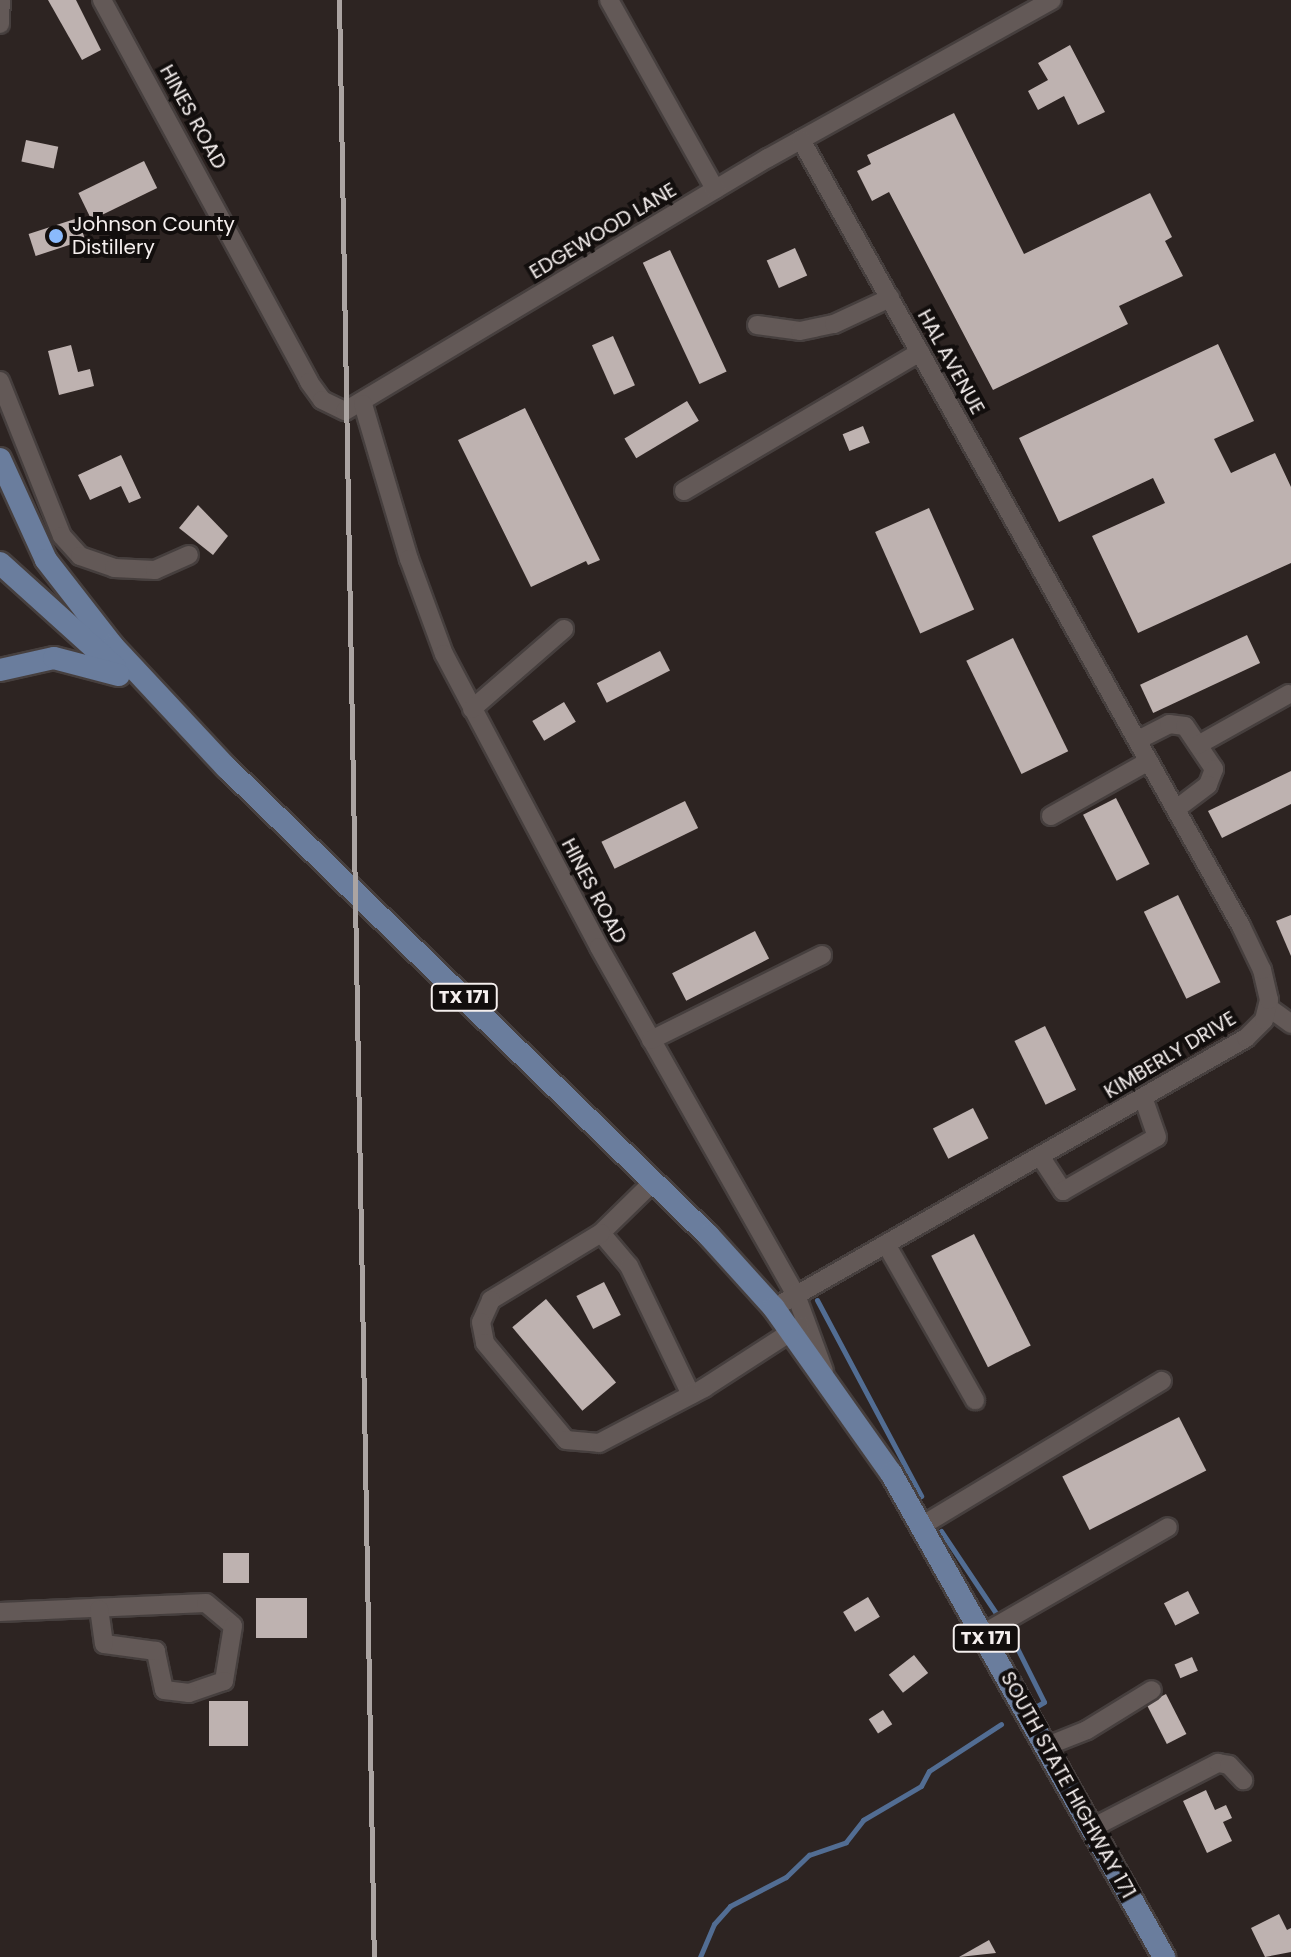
<!DOCTYPE html>
<style>
body{margin:0}
#map{position:relative;width:1291px;height:1957px;overflow:hidden;background:#2d2422;font-family:Poppins,sans-serif}
div>[style]{position:absolute}
.stream>*{height:5px;margin:-2.5px;padding:0 2.5px;transform-origin:2.5px;border-radius:2.5px;background:#526d93}
.building>*{inset:0;background:#beb2b0;transform-origin:0 0}
.roads{filter:drop-shadow(2px 0 #463f3e) drop-shadow(-2px 0 #463f3e) drop-shadow(0 2px #463f3e) drop-shadow(0 -2px #463f3e)}
.minor>*{height:18px;margin:-9px;padding:0 9px;transform-origin:9px;border-radius:9px;background:#635957}
.major>*{height:22px;margin:-11px;padding:0 11px;transform-origin:11px;border-radius:11px;background:#6a7d9d}
.rail>*{height:5px;margin:-2.5px;padding:0 2.5px;transform-origin:2.5px;border-radius:2.5px;background:#aba4a2}
.dots>*{width:22px;height:22px;translate:-50% -50%;box-sizing:border-box;border:4px solid #120e0d;border-radius:50%}
span{translate:-50% -50%;white-space:nowrap;text-align:center;line-height:1.15;-webkit-text-stroke:8px #120e0d;paint-order:stroke}
.shield-label span{padding:2px 6px;background:#120e0d;border:2px solid;border-radius:6px;-webkit-text-stroke-width:0}
.shield-label{font-size:18px;color:#f5efee;font-weight:700}
.street-label{font-size:20px;color:#f5efee}
.poi-label{font-size:20px;color:#f5efee}
.left{translate:0 -50%;text-align:left}
</style>
<div id="map">
<div class="stream">
<i style="left:817px;top:1300px;width:222px;rotate:62deg"></i>
<i style="left:941px;top:1531px;width:102px;rotate:56.2deg"></i>
<i style="left:1013px;top:1640px;width:69px;rotate:63.4deg"></i>
<i style="left:1044px;top:1702px;width:8px;rotate:150deg"></i>
<i style="left:700px;top:1957px;width:36px;rotate:-67deg"></i>
<i style="left:714px;top:1924px;width:24px;rotate:-48deg"></i>
<i style="left:730px;top:1906px;width:63px;rotate:-27.4deg"></i>
<i style="left:786px;top:1877px;width:32px;rotate:-44deg"></i>
<i style="left:809px;top:1855px;width:39px;rotate:-19deg"></i>
<i style="left:846px;top:1842px;width:28px;rotate:-52deg"></i>
<i style="left:863px;top:1820px;width:67px;rotate:-30.4deg"></i>
<i style="left:921px;top:1786px;width:17px;rotate:-62deg"></i>
<i style="left:929px;top:1771px;width:86px;rotate:-33.1deg"></i>
</div>
<div class="building">
<i style="clip-path:polygon(48px 0,76px 0,101px 50px,82px 60px)"></i>
<i style="clip-path:polygon(1070px 45px,1105px 112px,1078px 125px,1064px 96px,1038px 110px,1028px 91px,1048px 80px,1038px 63px)"></i>
<i style="clip-path:polygon(954px 113px,1024px 254px,1150px 193px,1172px 237px,1165px 241px,1183px 276px,1119px 306px,1128px 324px,993px 390px,889px 192px,872px 201px,857px 171px,871px 164px,867px 155px)"></i>
<i style="left:26px;top:140px;width:33px;height:22px;rotate:12deg"></i>
<i style="left:144px;top:161px;width:30px;height:73px;rotate:64deg"></i>
<i style="left:78px;top:218px;width:23px;height:52px;rotate:72deg"></i>
<i style="left:795px;top:248px;width:30px;height:31px;rotate:66deg"></i>
<i style="left:670px;top:250px;width:134px;height:30px;rotate:65deg"></i>
<i style="left:613px;top:336px;width:54px;height:23px;rotate:66deg"></i>
<i style="clip-path:polygon(1218px 344px,1254px 421px,1214px 439px,1231px 473px,1275px 453px,1291px 487px,1291px 563px,1138px 633px,1092px 536px,1165px 503px,1153px 478px,1059px 522px,1019px 438px)"></i>
<i style="clip-path:polygon(71px 345px,78px 372px,90px 369px,94px 386px,59px 395px,48px 351px)"></i>
<i style="left:687px;top:401px;width:23px;height:73px;rotate:59deg"></i>
<i style="clip-path:polygon(525px 408px,600px 560px,588px 565px,586px 561px,531px 587px,458px 440px)"></i>
<i style="left:863px;top:426px;width:18px;height:22px;rotate:68deg"></i>
<i style="clip-path:polygon(121px 455px,141px 498px,129px 503px,121px 486px,90px 500px,78px 475px)"></i>
<i style="clip-path:polygon(198px 505px,228px 536px,213px 555px,179px 528px)"></i>
<i style="left:929px;top:508px;width:111px;height:59px;rotate:66deg"></i>
<i style="left:1247px;top:635px;width:31px;height:118px;rotate:65deg"></i>
<i style="left:1013px;top:638px;width:126px;height:52px;rotate:64deg"></i>
<i style="left:660px;top:651px;width:22px;height:71px;rotate:63deg"></i>
<i style="left:564px;top:702px;width:23px;height:37px;rotate:59deg"></i>
<i style="clip-path:polygon(1291px 771px,1291px 804px,1222px 838px,1208px 811px)"></i>
<i style="left:1116px;top:798px;width:74px;height:37px;rotate:63deg"></i>
<i style="left:685px;top:801px;width:30px;height:93px;rotate:64deg"></i>
<i style="left:1178px;top:895px;width:97px;height:38px;rotate:64deg"></i>
<i style="clip-path:polygon(1291px 915px,1291px 956px,1276px 921px)"></i>
<i style="left:755px;top:931px;width:31px;height:93px;rotate:63deg"></i>
<i style="left:1045px;top:1026px;width:71px;height:34px;rotate:64deg"></i>
<i style="left:973px;top:1108px;width:34px;height:45px;rotate:63deg"></i>
<i style="left:974px;top:1234px;width:125px;height:48px;rotate:63deg"></i>
<i style="left:604px;top:1282px;width:37px;height:31px;rotate:63deg"></i>
<i style="left:546px;top:1299px;width:109px;height:44px;rotate:50deg"></i>
<i style="left:1179px;top:1417px;width:60px;height:131px;rotate:63deg"></i>
<i style="left:223px;top:1553px;width:26px;height:30px"></i>
<i style="left:1188px;top:1591px;width:25px;height:27px;rotate:63deg"></i>
<i style="left:868px;top:1597px;width:23px;height:29px;rotate:59deg"></i>
<i style="left:256px;top:1598px;width:51px;height:40px"></i>
<i style="left:914px;top:1655px;width:23px;height:32px;rotate:52deg"></i>
<i style="left:1192px;top:1657px;width:15px;height:19px;rotate:67deg"></i>
<i style="left:1166px;top:1694px;width:45px;height:22px;rotate:63deg"></i>
<i style="left:209px;top:1701px;width:39px;height:45px"></i>
<i style="left:883px;top:1710px;width:17px;height:17px;rotate:57deg"></i>
<i style="clip-path:polygon(1206px 1790px,1215px 1810px,1226px 1805px,1232px 1818px,1223px 1822px,1232px 1841px,1207px 1853px,1183px 1801px)"></i>
<i style="clip-path:polygon(1279px 1914px,1287px 1930px,1291px 1928px,1291px 1952px,1265px 1957px,1251px 1928px)"></i>
<i style="clip-path:polygon(989px 1940px,996px 1953px,959px 1957px)"></i>
</div>
<div class="roads">
<div class="minor">
<i style="left:102px;top:0;width:434px;rotate:61.5deg"></i>
<i style="left:309px;top:382px;width:22px;rotate:54deg"></i>
<i style="left:322px;top:400px;width:25px;rotate:26deg"></i>
<i style="left:345px;top:411px;width:493px;rotate:-30.9deg"></i>
<i style="left:768px;top:158px;width:325px;rotate:-29.1deg"></i>
<i style="left:609px;top:0;width:217px;rotate:60.7deg"></i>
<i style="left:0;top:24px;width:24px;rotate:-88deg"></i>
<i style="left:757px;top:325px;width:43px;rotate:7.9deg"></i>
<i style="left:800px;top:331px;width:35px;rotate:-12deg"></i>
<i style="left:834px;top:324px;width:62px;rotate:-24.9deg"></i>
<i style="left:0;top:381px;width:167px;rotate:68.2deg"></i>
<i style="left:62px;top:536px;width:27px;rotate:48deg"></i>
<i style="left:80px;top:556px;width:36px;rotate:19deg"></i>
<i style="left:114px;top:568px;width:41px;rotate:2.8deg"></i>
<i style="left:155px;top:570px;width:37px;rotate:-24deg"></i>
<i style="left:363px;top:404px;width:162px;rotate:73.5deg"></i>
<i style="left:409px;top:559px;width:101px;rotate:69.8deg"></i>
<i style="left:444px;top:654px;width:331px;rotate:62.1deg"></i>
<i style="left:599px;top:947px;width:400px;rotate:60.5deg"></i>
<i style="left:796px;top:1295px;width:81px;rotate:69.8deg"></i>
<i style="left:684px;top:491px;width:274px;rotate:-30.5deg"></i>
<i style="left:472px;top:709px;width:122px;rotate:-41deg"></i>
<i style="left:1138px;top:740px;width:35px;rotate:-27deg"></i>
<i style="left:1169px;top:724px;width:16px;rotate:7deg"></i>
<i style="left:1185px;top:726px;width:52px;rotate:56deg"></i>
<i style="left:1214px;top:769px;width:17px;rotate:111deg"></i>
<i style="left:1208px;top:785px;width:40px;rotate:143deg"></i>
<i style="left:1198px;top:745px;width:104px;rotate:-29.3deg"></i>
<i style="left:1051px;top:816px;width:112px;rotate:-29.3deg"></i>
<i style="left:1268px;top:1007px;width:29px;rotate:36deg"></i>
<i style="left:651px;top:1040px;width:191px;rotate:-26.4deg"></i>
<i style="left:1040px;top:1156px;width:42px;rotate:56.7deg"></i>
<i style="left:1063px;top:1191px;width:108px;rotate:-29.9deg"></i>
<i style="left:1157px;top:1137px;width:42px;rotate:-109.3deg"></i>
<i style="left:652px;top:1183px;width:71px;rotate:135.6deg"></i>
<i style="left:601px;top:1233px;width:43px;rotate:49.7deg"></i>
<i style="left:629px;top:1266px;width:143px;rotate:64.3deg"></i>
<i style="left:601px;top:1233px;width:129px;rotate:148.7deg"></i>
<i style="left:491px;top:1300px;width:24px;rotate:114deg"></i>
<i style="left:481px;top:1322px;width:21px;rotate:79deg"></i>
<i style="left:485px;top:1343px;width:126px;rotate:50.1deg"></i>
<i style="left:566px;top:1440px;width:33px;rotate:5deg"></i>
<i style="left:599px;top:1443px;width:119px;rotate:-27.6deg"></i>
<i style="left:704px;top:1388px;width:114px;rotate:-32.9deg"></i>
<i style="left:886px;top:1244px;width:180px;rotate:60.3deg"></i>
<i style="left:774px;top:1308px;width:544px;rotate:-29.77deg"></i>
<i style="left:1246px;top:1038px;width:25px;rotate:-45deg"></i>
<i style="left:1264px;top:1020px;width:21px;rotate:-76deg"></i>
<i style="left:1269px;top:1000px;width:31px;rotate:-103deg"></i>
<i style="left:1262px;top:970px;width:49px;rotate:-115.5deg"></i>
<i style="left:1241px;top:926px;width:901px;rotate:-119.24deg"></i>
<i style="left:923px;top:1525px;width:279px;rotate:-31.1deg"></i>
<i style="left:0;top:1612px;width:206px;rotate:-2.5deg"></i>
<i style="left:206px;top:1603px;width:35px;rotate:40deg"></i>
<i style="left:233px;top:1626px;width:56px;rotate:99.3deg"></i>
<i style="left:224px;top:1681px;width:37px;rotate:161deg"></i>
<i style="left:189px;top:1693px;width:25px;rotate:-173deg"></i>
<i style="left:164px;top:1690px;width:40px;rotate:-102deg"></i>
<i style="left:156px;top:1651px;width:52px;rotate:-172.3deg"></i>
<i style="left:104px;top:1644px;width:35px;rotate:-98deg"></i>
<i style="left:984px;top:1633px;width:212px;rotate:-29.9deg"></i>
<i style="left:1047px;top:1746px;width:43px;rotate:-21.8deg"></i>
<i style="left:1087px;top:1730px;width:76px;rotate:-31.6deg"></i>
<i style="left:1092px;top:1828px;width:142px;rotate:-27.3deg"></i>
<i style="left:1218px;top:1763px;width:11px;rotate:10deg"></i>
<i style="left:1229px;top:1765px;width:21px;rotate:47deg"></i>
</div>
<div class="major">
<i style="left:0;top:459px;width:111px;rotate:65.5deg"></i>
<i style="left:46px;top:560px;width:109px;rotate:52.1deg"></i>
<i style="left:113px;top:646px;width:166px;rotate:47deg"></i>
<i style="left:226px;top:767px;width:673px;rotate:44.16deg"></i>
<i style="left:709px;top:1236px;width:97px;rotate:47.9deg"></i>
<i style="left:774px;top:1308px;width:202px;rotate:54.7deg"></i>
<i style="left:891px;top:1473px;width:556px;rotate:60.57deg"></i>
<i style="left:0;top:563px;width:155px;rotate:42.1deg"></i>
<i style="left:0;top:670px;width:55px;rotate:-12.5deg"></i>
<i style="left:54px;top:658px;width:67px;rotate:14.7deg"></i>
</div>
</div>
<div class="rail">
<i style="left:339px;top:0;width:1957px;rotate:88.98deg"></i>
</div>
<div class="dots">
<i style="left:56px;top:236px;background:#8abafc"></i>
</div>
<div class="shield-label">
<span style="left:464px;top:997px">TX 171</span>
<span style="left:986px;top:1638px">TX 171</span>
</div>
<div class="street-label">
<span style="left:193px;top:117px;rotate:61deg">HINES ROAD</span>
<span style="left:603px;top:231px;rotate:-31deg">EDGEWOOD LANE</span>
<span style="left:951px;top:362px;rotate:61deg">HAL AVENUE</span>
<span style="left:594px;top:891px;rotate:62deg">HINES ROAD</span>
<span style="left:1170px;top:1055px;rotate:-31deg">KIMBERLY DRIVE</span>
<span style="left:1068px;top:1785px;rotate:61deg">SOUTH STATE HIGHWAY 171</span>
</div>
<div class="poi-label">
<span class="left" style="left:72px;top:236px">Johnson County<br>Distillery</span>
</div>
</div>
